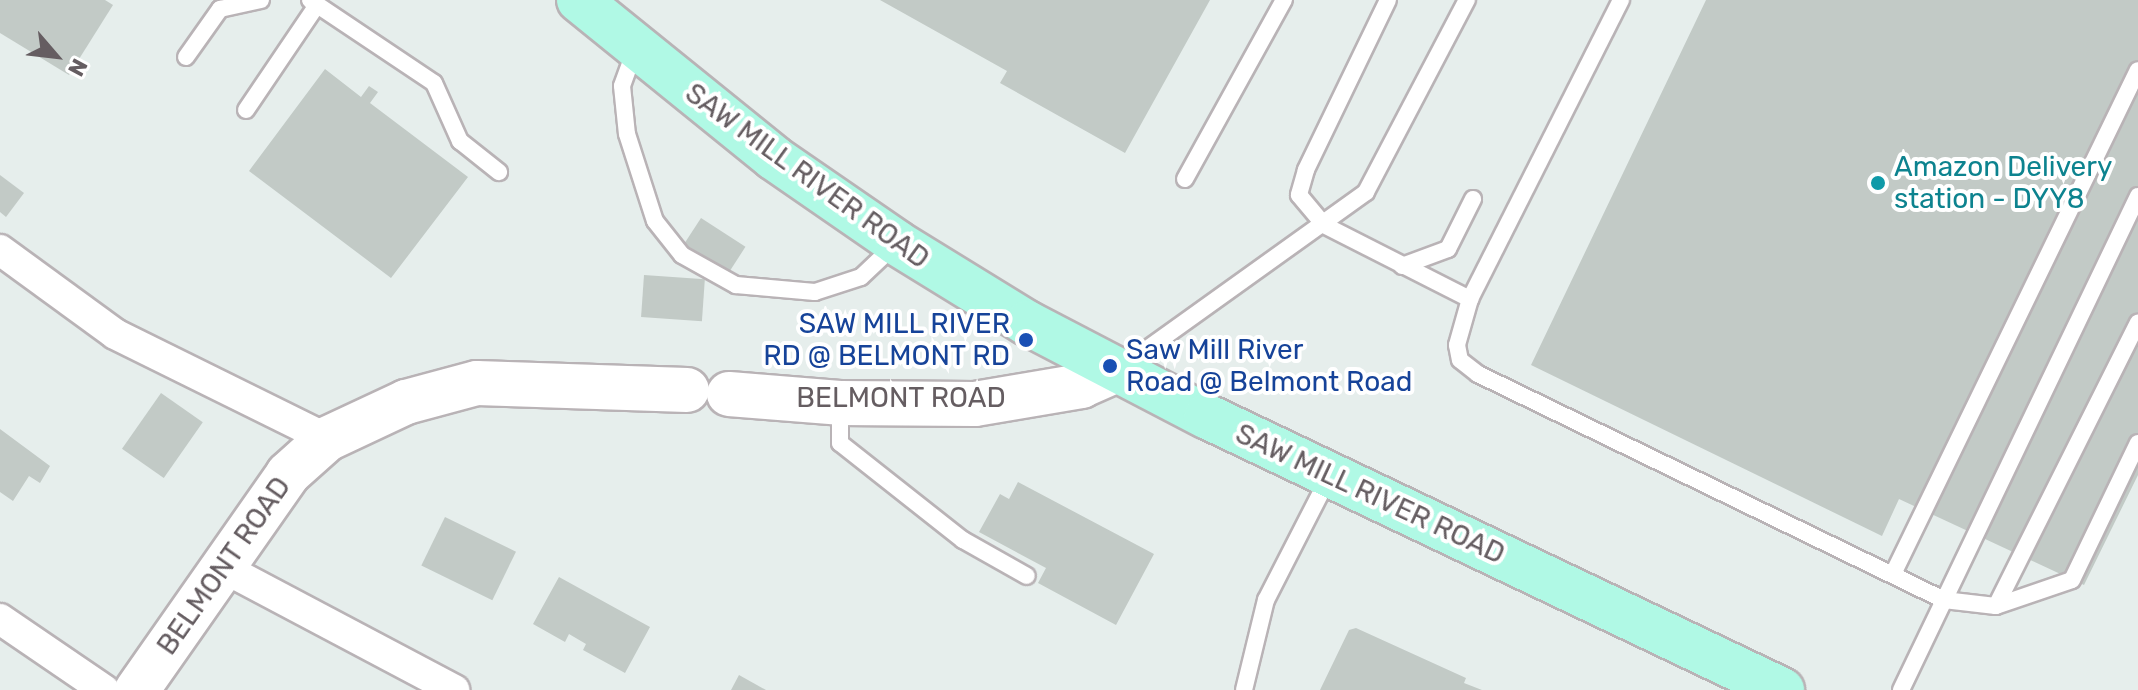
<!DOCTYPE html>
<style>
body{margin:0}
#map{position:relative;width:2138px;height:690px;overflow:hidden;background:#e6eeec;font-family:Rubik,sans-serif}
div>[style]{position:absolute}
.building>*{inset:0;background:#c2cac6;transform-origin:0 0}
.roads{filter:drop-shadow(2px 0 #b9b3b6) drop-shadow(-2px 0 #b9b3b6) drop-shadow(0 2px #b9b3b6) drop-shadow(0 -2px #b9b3b6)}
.lane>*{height:16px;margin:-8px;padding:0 8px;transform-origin:8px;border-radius:8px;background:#fff}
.street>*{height:30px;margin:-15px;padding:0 15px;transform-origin:15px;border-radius:15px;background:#fff}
.secondary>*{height:44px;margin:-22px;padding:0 22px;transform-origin:22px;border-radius:22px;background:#fff}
.primary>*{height:44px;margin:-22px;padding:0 22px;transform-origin:22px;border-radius:22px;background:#b0f9e5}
.dots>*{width:22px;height:22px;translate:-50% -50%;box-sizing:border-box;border:4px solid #fff;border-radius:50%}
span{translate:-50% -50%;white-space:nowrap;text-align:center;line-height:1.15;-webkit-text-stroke:8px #fff;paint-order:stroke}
.culture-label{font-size:28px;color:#0d838f}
.left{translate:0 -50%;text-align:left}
.street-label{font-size:28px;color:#655d61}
.transit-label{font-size:28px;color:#164399}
.right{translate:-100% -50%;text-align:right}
.north{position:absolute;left:16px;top:16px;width:80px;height:80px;-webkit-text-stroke:6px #fff;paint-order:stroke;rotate:118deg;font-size:22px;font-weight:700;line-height:32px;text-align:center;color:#655d61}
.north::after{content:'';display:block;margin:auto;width:28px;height:36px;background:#655d61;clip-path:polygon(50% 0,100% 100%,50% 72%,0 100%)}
</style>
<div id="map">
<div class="building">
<i style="clip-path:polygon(0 0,105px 0,113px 5px,69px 75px,0 33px)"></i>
<i style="clip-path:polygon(880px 0,1210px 0,1125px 153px,1000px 83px,1007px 71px)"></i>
<i style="clip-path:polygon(1706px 0,2138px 0,2138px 475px,2084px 585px,1899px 499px,1882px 536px,1531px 365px)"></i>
<i style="clip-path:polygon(325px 69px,361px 97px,369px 86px,378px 92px,370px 103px,468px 177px,391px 278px,249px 171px)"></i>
<i style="clip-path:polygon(0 175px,24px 193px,6px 217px,0 212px)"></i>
<i style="left:701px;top:218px;width:53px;height:32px;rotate:33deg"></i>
<i style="left:644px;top:275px;width:61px;height:42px;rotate:4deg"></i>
<i style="left:161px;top:393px;width:51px;height:68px;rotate:35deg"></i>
<i style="clip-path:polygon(0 429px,50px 466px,40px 483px,29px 476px,13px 501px,0 492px)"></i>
<i style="clip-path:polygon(1018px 482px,1154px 554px,1116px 625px,1038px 583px,1046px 568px,979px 532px,1000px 494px,1009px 499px)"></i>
<i style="left:445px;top:517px;width:79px;height:54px;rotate:26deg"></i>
<i style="clip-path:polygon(559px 577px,650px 627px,625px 673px,583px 650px,586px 644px,569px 634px,565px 642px,533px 624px)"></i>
<i style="clip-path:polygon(1356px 628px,1466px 678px,1464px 683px,1482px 690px,1320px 690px,1349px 630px)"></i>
<i style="clip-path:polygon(739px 675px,766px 690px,731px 690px)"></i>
</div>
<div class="roads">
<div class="lane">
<i style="left:310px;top:0;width:149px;rotate:33.8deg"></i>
<i style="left:434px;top:83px;width:64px;rotate:65.9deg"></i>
<i style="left:460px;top:141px;width:50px;rotate:38.5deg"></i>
<i style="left:1388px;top:0;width:189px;rotate:115.8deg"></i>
<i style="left:1306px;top:170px;width:26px;rotate:106deg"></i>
<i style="left:1299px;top:195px;width:39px;rotate:50deg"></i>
<i style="left:1324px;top:225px;width:164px;rotate:26.9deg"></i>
<i style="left:1621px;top:0;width:335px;rotate:116.8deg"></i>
<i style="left:1470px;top:299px;width:48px;rotate:105.8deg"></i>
<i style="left:1457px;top:345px;width:15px;rotate:79deg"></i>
<i style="left:1460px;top:360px;width:23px;rotate:38deg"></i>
<i style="left:1478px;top:374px;width:518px;rotate:25.87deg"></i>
<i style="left:1944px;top:600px;width:52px;rotate:6.6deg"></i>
<i style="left:1996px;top:606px;width:80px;rotate:-18.9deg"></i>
<i style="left:2072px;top:580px;width:152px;rotate:-64.3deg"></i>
<i style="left:635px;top:50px;width:38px;rotate:110deg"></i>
<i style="left:622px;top:86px;width:48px;rotate:84.1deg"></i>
<i style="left:627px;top:134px;width:91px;rotate:72.2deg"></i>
<i style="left:655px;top:221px;width:43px;rotate:51.5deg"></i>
<i style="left:682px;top:255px;width:62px;rotate:29.1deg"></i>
<i style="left:736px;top:285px;width:79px;rotate:5.1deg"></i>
<i style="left:815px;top:292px;width:48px;rotate:-18.1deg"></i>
<i style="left:861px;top:277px;width:50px;rotate:-43.4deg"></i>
<i style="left:186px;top:57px;width:59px;rotate:-54.7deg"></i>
<i style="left:220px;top:9px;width:42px;rotate:-12.4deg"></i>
<i style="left:246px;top:110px;width:127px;rotate:-55.9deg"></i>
<i style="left:1185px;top:179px;width:205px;rotate:-61.1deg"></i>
<i style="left:1402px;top:266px;width:49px;rotate:-20.3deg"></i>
<i style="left:1448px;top:249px;width:56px;rotate:-63.4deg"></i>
<i style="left:1122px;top:367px;width:300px;rotate:-35.6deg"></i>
<i style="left:1366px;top:192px;width:217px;rotate:-62.3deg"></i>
<i style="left:840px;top:404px;width:39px;rotate:90deg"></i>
<i style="left:840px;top:443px;width:157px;rotate:38.3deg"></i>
<i style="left:963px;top:540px;width:73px;rotate:29.4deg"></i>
<i style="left:1893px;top:574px;width:560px;rotate:-64.08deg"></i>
<i style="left:1996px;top:606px;width:317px;rotate:-63.4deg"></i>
<i style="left:1244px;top:690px;width:93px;rotate:-76.3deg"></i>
<i style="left:1266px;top:600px;width:138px;rotate:-62.9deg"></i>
<i style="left:1901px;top:690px;width:548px;rotate:-64.37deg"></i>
</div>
<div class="street">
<i style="left:0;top:250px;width:142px;rotate:36.1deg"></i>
<i style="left:115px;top:334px;width:237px;rotate:26.3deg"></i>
<i style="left:222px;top:567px;width:263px;rotate:27.9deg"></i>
<i style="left:0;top:619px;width:126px;rotate:34.3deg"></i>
</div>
<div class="secondary">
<i style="left:729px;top:394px;width:111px;rotate:4.6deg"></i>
<i style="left:840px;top:403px;width:135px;rotate:0.4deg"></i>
<i style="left:975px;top:404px;width:108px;rotate:-9.6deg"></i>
<i style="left:1081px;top:386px;width:39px;rotate:-24deg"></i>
<i style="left:137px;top:690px;width:264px;rotate:-55deg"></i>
<i style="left:288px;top:474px;width:52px;rotate:-41.9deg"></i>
<i style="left:327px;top:439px;width:87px;rotate:-25.1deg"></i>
<i style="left:406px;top:402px;width:73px;rotate:-15deg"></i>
<i style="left:477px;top:383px;width:210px;rotate:1.9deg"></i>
</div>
<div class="primary">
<i style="left:579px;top:0;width:251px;rotate:39deg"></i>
<i style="left:774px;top:158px;width:150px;rotate:34.6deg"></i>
<i style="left:897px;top:243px;width:153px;rotate:31.6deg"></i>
<i style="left:1027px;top:323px;width:202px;rotate:27.5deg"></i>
<i style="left:1206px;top:416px;width:638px;rotate:25.44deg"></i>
</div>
</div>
<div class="dots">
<i style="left:1878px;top:183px;background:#0f9aa8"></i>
<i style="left:1026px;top:340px;background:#1a4fb4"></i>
<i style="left:1110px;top:366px;background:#1a4fb4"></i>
</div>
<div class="culture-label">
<span class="left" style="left:1894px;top:183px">Amazon Delivery<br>station - DYY8</span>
</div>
<div class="street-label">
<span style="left:807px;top:176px;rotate:36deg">SAW MILL RIVER ROAD</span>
<span style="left:901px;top:398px">BELMONT ROAD</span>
<span style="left:1370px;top:494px;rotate:25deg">SAW MILL RIVER ROAD</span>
<span style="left:224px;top:566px;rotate:-55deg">BELMONT ROAD</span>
</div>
<div class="transit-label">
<span class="right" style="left:1010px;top:340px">SAW MILL RIVER<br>RD @ BELMONT RD</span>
<span class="left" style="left:1126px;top:366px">Saw Mill River<br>Road @ Belmont Road</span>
</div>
<div class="north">N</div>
</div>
